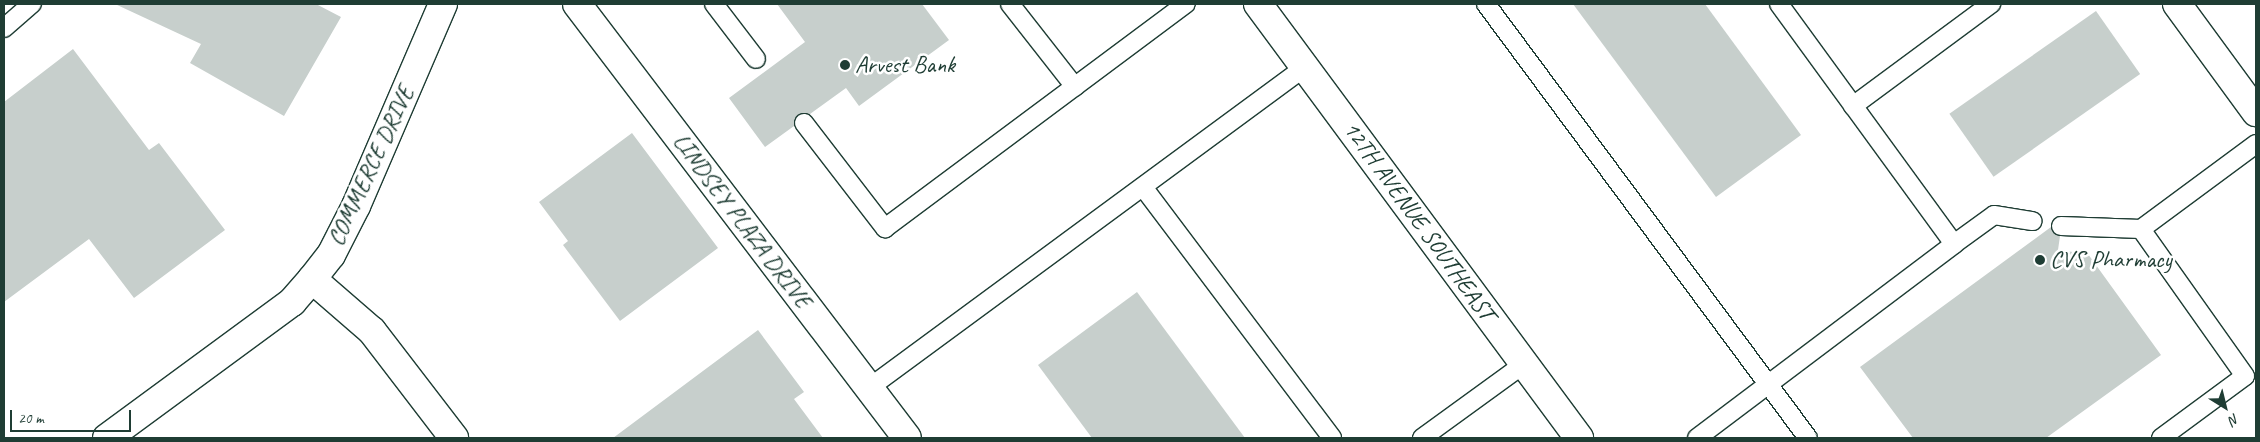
<!DOCTYPE html>
<style>
body{margin:0}
#map{position:relative;width:2260px;height:442px;overflow:hidden;background:#fff;font-family:Caveat,sans-serif}
div>[style]{position:absolute}
.building>*{inset:0;background:#c7cfcc;transform-origin:0 0}
.roads{filter:drop-shadow(1px 0 #1f3d34) drop-shadow(-1px 0 #1f3d34) drop-shadow(0 1px #1f3d34) drop-shadow(0 -1px #1f3d34)}
.lane>*{height:18px;margin:-9px;padding:0 9px;transform-origin:9px;border-radius:9px;background:#fff}
.street>*{height:28px;margin:-14px;padding:0 14px;transform-origin:14px;border-radius:14px;background:#fff}
.primary>*{height:28px;margin:-14px;padding:0 14px;transform-origin:14px;border-radius:14px;background:#fff}
.dots>*{width:14px;height:14px;translate:-50% -50%;box-sizing:border-box;border:2px solid #fff;border-radius:50%}
span{translate:-50% -50%;white-space:nowrap;text-align:center;line-height:1.15;-webkit-text-stroke:5px #fff;paint-order:stroke}
.poi-label{font-size:24px;color:#1f3d34}
.left{translate:0 -50%;text-align:left}
.street-label{font-size:24px;color:#1f3d34}
.frame{position:absolute;inset:0;border:5px solid #1f3d34;pointer-events:none}
.north{position:absolute;left:2200px;top:382px;width:50px;height:50px;-webkit-text-stroke:4px #fff;paint-order:stroke;rotate:144deg;font-size:14px;font-weight:700;line-height:20px;text-align:center;color:#1f3d34}
.north::after{content:'';display:block;margin:auto;width:18px;height:22px;background:#1f3d34;clip-path:polygon(50% 0,100% 100%,50% 72%,0 100%)}
.scale{position:absolute;left:10px;top:410px;width:121px;height:22px;box-sizing:border-box;border:2px solid #1f3d34;border-top:0;padding-left:6px;font-size:15px;line-height:18px;white-space:nowrap;color:#1f3d34;-webkit-text-stroke:4px #fff;paint-order:stroke}
</style>
<div id="map">
<div class="building">
<i style="clip-path:polygon(115px 4px,316px 4px,341px 17px,284px 116px,190px 63px,201px 44px)"></i>
<i style="clip-path:polygon(777px 4px,922px 4px,949px 40px,859px 106px,846px 88px,810px 114px,798px 114px,794px 126px,765px 147px,729px 98px,805px 42px)"></i>
<i style="clip-path:polygon(1573px 4px,1705px 4px,1801px 135px,1716px 197px)"></i>
<i style="left:2096px;top:11px;width:77px;height:179px;rotate:55deg"></i>
<i style="clip-path:polygon(73px 49px,149px 150px,159px 143px,225px 230px,134px 298px,89px 239px,4px 302px,4px 102px)"></i>
<i style="clip-path:polygon(632px 133px,718px 248px,620px 321px,563px 245px,568px 241px,539px 202px)"></i>
<i style="clip-path:polygon(2051px 227px,2060px 236px,2058px 250px,2088px 254px,2161px 355px,2046px 438px,1913px 438px,1860px 367px)"></i>
<i style="clip-path:polygon(1137px 292px,1245px 438px,1092px 438px,1038px 365px)"></i>
<i style="clip-path:polygon(758px 330px,804px 392px,794px 399px,823px 438px,613px 438px)"></i>
</div>
<div class="roads">
<div class="lane">
<i style="left:714px;top:4px;width:69px;rotate:52.6deg"></i>
<i style="left:1010px;top:4px;width:105px;rotate:51.9deg"></i>
<i style="left:1486px;top:4px;width:540px;rotate:53.43deg"></i>
<i style="left:4px;top:28px;width:37px;rotate:-41deg"></i>
<i style="left:1853px;top:106px;width:172px;rotate:-36.5deg"></i>
<i style="left:804px;top:123px;width:133px;rotate:52.4deg"></i>
<i style="left:885px;top:228px;width:375px;rotate:-36.7deg"></i>
<i style="left:1143px;top:187px;width:314px;rotate:53deg"></i>
<i style="left:2061px;top:226px;width:80px;rotate:2.1deg"></i>
<i style="left:1954px;top:244px;width:49px;rotate:-35.9deg"></i>
<i style="left:1994px;top:215px;width:39px;rotate:9deg"></i>
<i style="left:869px;top:388px;width:541px;rotate:-36.36deg"></i>
<i style="left:1422px;top:438px;width:126px;rotate:-36deg"></i>
<i style="left:1697px;top:438px;width:322px;rotate:-37deg"></i>
<i style="left:1954px;top:244px;width:297px;rotate:-126.1deg"></i>
<i style="left:2161px;top:438px;width:104px;rotate:-36.4deg"></i>
<i style="left:2245px;top:376px;width:180px;rotate:-125.3deg"></i>
<i style="left:2141px;top:229px;width:143px;rotate:-36.5deg"></i>
</div>
<div class="street">
<i style="left:577px;top:4px;width:545px;rotate:52.75deg"></i>
<i style="left:2177px;top:4px;width:134px;rotate:53.8deg"></i>
<i style="left:312px;top:279px;width:79px;rotate:40.9deg"></i>
<i style="left:372px;top:331px;width:135px;rotate:52.5deg"></i>
<i style="left:107px;top:438px;width:230px;rotate:-36.3deg"></i>
<i style="left:292px;top:302px;width:30px;rotate:-49deg"></i>
<i style="left:312px;top:279px;width:31px;rotate:-52deg"></i>
<i style="left:331px;top:255px;width:55px;rotate:-63deg"></i>
<i style="left:356px;top:206px;width:220px;rotate:-66.7deg"></i>
</div>
<div class="primary">
<i style="left:1258px;top:4px;width:540px;rotate:53.51deg"></i>
</div>
</div>
<div class="dots">
<i style="left:845px;top:65px;background:#1f3d34"></i>
<i style="left:2040px;top:260px;background:#1f3d34"></i>
</div>
<div class="poi-label">
<span class="left" style="left:855px;top:65px">Arvest Bank</span>
<span class="left" style="left:2050px;top:260px">CVS Pharmacy</span>
</div>
<div class="street-label">
<span style="left:371px;top:166px;rotate:-65deg">COMMERCE DRIVE</span>
<span style="left:742px;top:221px;rotate:53deg">LINDSEY PLAZA DRIVE</span>
<span style="left:1419px;top:221px;rotate:54deg">12TH AVENUE SOUTHEAST</span>
</div>
<div class="frame"></div>
<div class="north">N</div>
<div class="scale">20 m</div>
</div>
